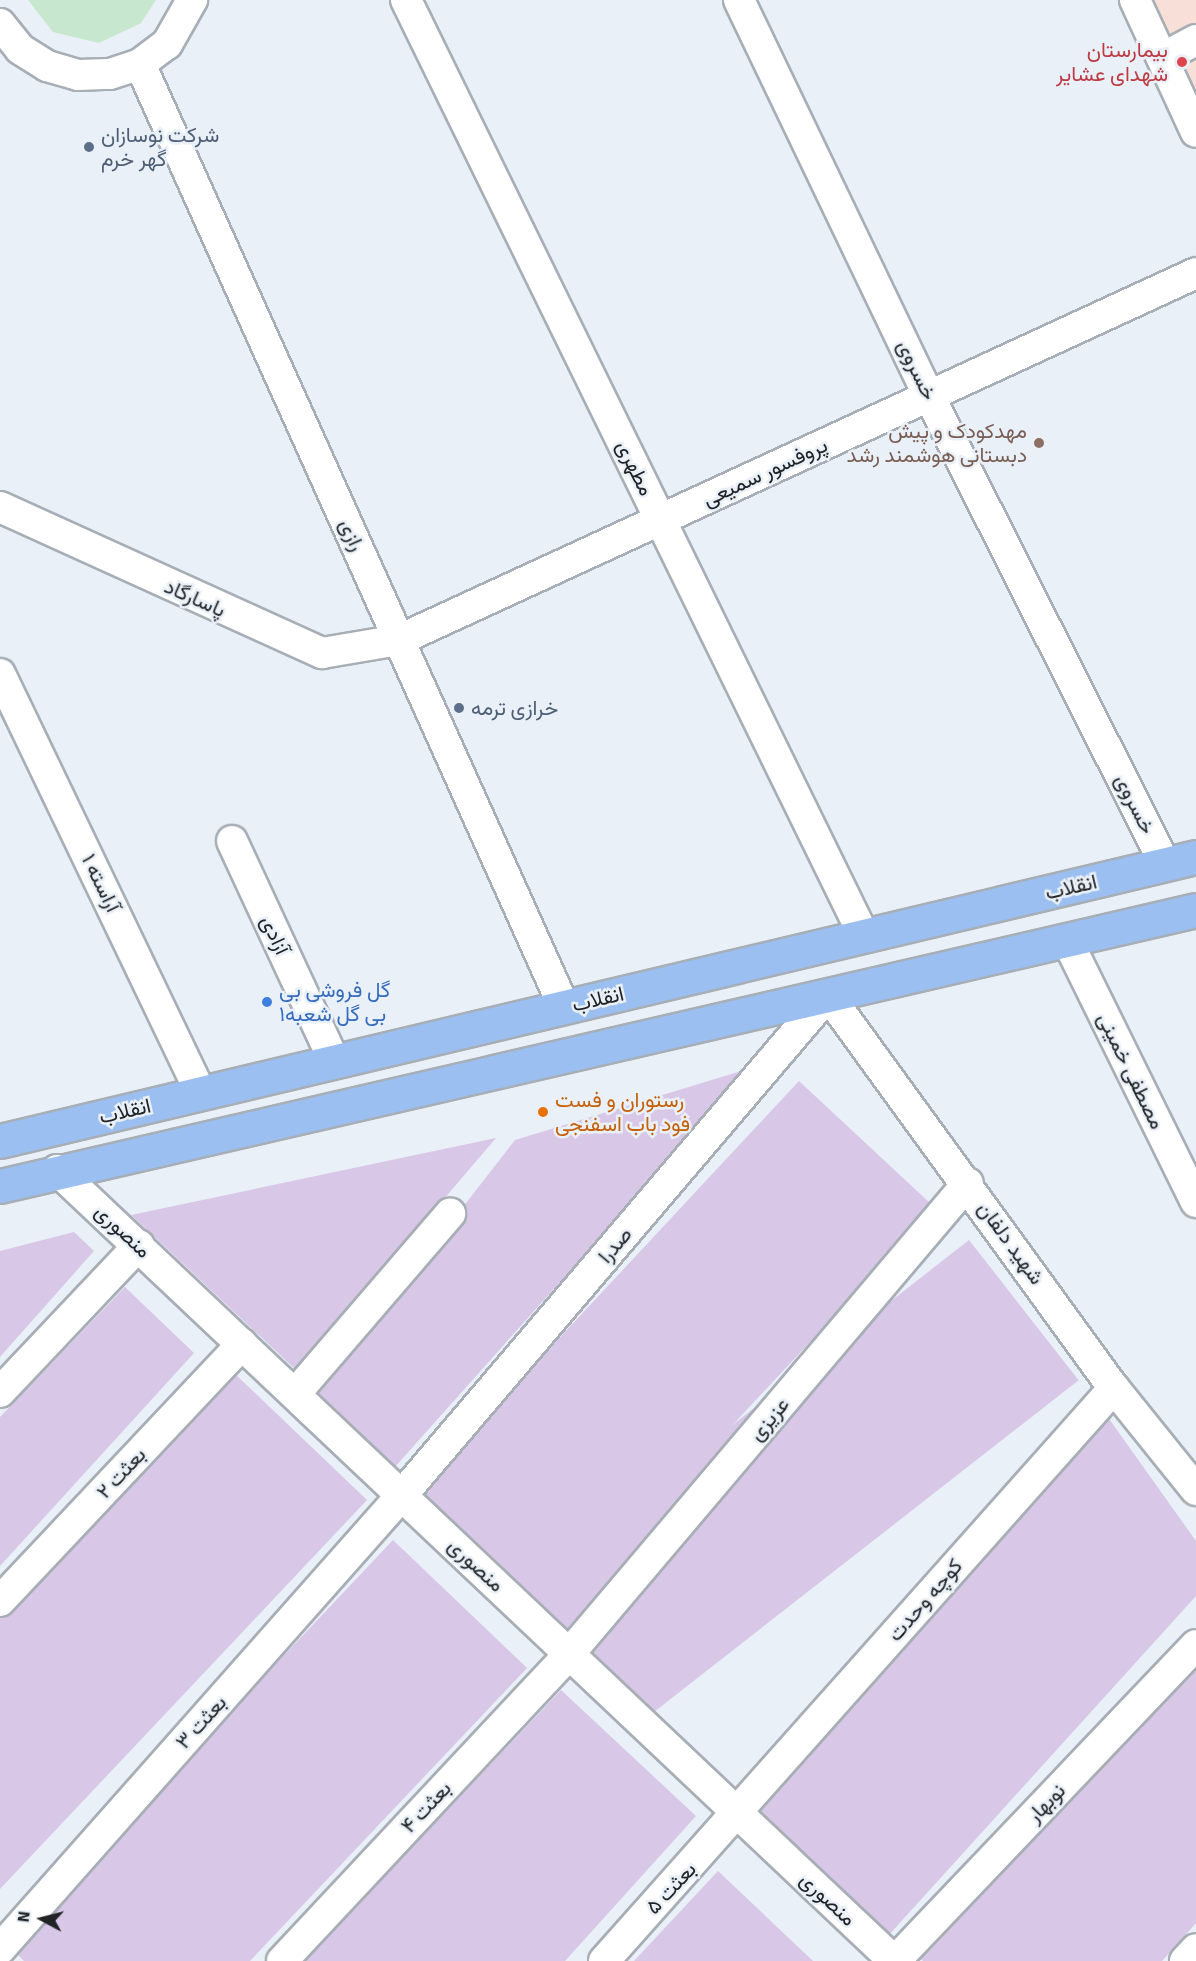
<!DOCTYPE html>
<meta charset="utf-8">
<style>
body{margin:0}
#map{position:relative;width:1196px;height:1961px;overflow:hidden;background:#e9f0f7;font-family:Signika,Vazirmatn,sans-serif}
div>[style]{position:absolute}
.medical>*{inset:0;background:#f8dfd7}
.green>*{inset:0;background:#c8e7cf}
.building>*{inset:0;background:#d9c7e8;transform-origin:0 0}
.roads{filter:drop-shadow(2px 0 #a7aeb5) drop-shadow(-2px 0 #a7aeb5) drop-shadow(0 2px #a7aeb5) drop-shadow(0 -2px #a7aeb5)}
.minor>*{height:30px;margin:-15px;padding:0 15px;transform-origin:15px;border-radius:15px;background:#fff}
.major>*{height:33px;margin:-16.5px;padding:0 16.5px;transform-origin:16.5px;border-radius:16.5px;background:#9cbff1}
.dots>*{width:16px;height:16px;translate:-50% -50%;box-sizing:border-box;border:3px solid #e9f0f7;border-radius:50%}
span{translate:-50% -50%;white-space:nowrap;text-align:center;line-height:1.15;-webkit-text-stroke:5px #e9f0f7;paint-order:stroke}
.health-label{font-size:21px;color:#be3a42}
.right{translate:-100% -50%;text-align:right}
.service-label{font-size:21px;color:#4e5e75}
.left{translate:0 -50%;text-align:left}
.street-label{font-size:21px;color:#212426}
.education-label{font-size:21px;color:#785e54}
.shop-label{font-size:21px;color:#366cbe}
.food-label{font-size:21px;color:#c56008}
.north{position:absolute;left:12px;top:1889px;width:60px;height:60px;-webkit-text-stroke:4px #e9f0f7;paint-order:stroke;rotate:277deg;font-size:16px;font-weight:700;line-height:24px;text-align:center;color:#212426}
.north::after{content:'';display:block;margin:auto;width:21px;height:27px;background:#212426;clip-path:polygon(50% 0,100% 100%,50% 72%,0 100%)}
</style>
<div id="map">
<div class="medical">
<i style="clip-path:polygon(1139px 0,1196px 0,1196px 124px)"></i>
</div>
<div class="green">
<i style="clip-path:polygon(28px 0,156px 0,141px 23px,99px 43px,53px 32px)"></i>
</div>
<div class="building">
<i style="clip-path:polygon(751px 1068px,394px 1468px,315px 1397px,515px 1140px)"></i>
<i style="left:799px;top:1081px;width:186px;height:559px;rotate:43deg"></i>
<i style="clip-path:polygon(496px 1138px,297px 1371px,131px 1215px)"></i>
<i style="clip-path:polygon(74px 1232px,94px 1251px,0 1357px,0 1251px)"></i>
<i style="left:969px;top:1240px;width:178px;height:560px;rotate:52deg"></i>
<i style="clip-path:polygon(125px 1287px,194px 1353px,0 1566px,0 1417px)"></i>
<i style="clip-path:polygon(233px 1372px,367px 1500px,0 1889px,0 1618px)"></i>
<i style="clip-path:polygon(1107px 1416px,1196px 1541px,1196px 1596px,888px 1936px,753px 1807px)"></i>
<i style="clip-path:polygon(393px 1540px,527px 1668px,250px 1961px,24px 1961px,9px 1946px)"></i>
<i style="clip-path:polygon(1196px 1662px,1196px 1923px,1162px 1961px,923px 1961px,918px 1956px)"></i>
<i style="clip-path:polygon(561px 1690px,696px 1816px,565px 1961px,304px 1961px)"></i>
<i style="clip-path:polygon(718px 1871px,813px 1961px,634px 1961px)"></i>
</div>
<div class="roads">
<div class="minor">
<i style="left:406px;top:0;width:1042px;rotate:63.93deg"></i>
<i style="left:739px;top:0;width:439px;rotate:64.4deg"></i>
<i style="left:929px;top:396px;width:524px;rotate:63.24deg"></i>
<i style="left:1135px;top:0;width:145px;rotate:65.2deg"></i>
<i style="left:0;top:24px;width:32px;rotate:51deg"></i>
<i style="left:20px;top:49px;width:32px;rotate:32deg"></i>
<i style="left:47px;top:66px;width:32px;rotate:16deg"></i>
<i style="left:78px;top:75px;width:32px;rotate:-2deg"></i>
<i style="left:110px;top:74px;width:32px;rotate:-18deg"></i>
<i style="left:140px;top:64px;width:34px;rotate:-37deg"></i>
<i style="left:167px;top:44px;width:51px;rotate:-60.4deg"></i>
<i style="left:1162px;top:58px;width:38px;rotate:-28deg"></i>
<i style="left:140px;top:64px;width:1034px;rotate:65.79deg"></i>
<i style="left:0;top:507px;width:354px;rotate:24.4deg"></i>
<i style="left:322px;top:653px;width:78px;rotate:-9.6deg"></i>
<i style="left:399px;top:640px;width:877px;rotate:-24.72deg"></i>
<i style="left:0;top:674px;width:465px;rotate:64.4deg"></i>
<i style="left:232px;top:841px;width:242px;rotate:65.1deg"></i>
<i style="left:1067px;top:940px;width:292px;rotate:63.8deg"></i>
<i style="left:57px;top:1170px;width:1152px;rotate:43.38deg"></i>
<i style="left:0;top:1392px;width:202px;rotate:-46.6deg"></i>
<i style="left:295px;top:1394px;width:238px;rotate:-49.3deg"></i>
<i style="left:0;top:1601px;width:353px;rotate:-46.7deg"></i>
<i style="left:0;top:1949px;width:606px;rotate:-48.48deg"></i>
<i style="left:402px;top:1495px;width:657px;rotate:-49.57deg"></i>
<i style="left:828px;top:995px;width:486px;rotate:54deg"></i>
<i style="left:1114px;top:1388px;width:131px;rotate:51.2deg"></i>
<i style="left:282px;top:1961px;width:420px;rotate:-46.9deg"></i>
<i style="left:569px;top:1654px;width:617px;rotate:-49.73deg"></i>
<i style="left:604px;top:1961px;width:767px;rotate:-48.33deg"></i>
<i style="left:895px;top:1961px;width:436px;rotate:-46.4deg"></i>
<i style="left:1185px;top:1961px;width:16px;rotate:-47deg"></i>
</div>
<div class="major">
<i style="left:0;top:1141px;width:1229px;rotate:-13.36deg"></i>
<i style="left:0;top:1186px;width:1227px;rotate:-12.99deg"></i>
</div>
</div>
<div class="dots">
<i style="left:1182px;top:62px;background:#e0444e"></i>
<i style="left:89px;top:147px;background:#5c6f8a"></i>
<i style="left:1039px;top:443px;background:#8d6e63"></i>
<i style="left:459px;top:708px;background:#5c6f8a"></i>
<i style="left:267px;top:1002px;background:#3f7fe0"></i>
<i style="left:543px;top:1112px;background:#e8710a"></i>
</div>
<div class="health-label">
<span class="right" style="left:1168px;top:62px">بیمارستان<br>شهدای عشایر</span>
</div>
<div class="service-label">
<span class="left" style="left:101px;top:147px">شرکت نوسازان<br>گهر خرم</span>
<span class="left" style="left:471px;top:708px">خرازی ترمه</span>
</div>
<div class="street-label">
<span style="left:917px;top:370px;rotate:64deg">خسروی</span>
<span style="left:635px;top:468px;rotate:64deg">مطهری</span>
<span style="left:765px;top:472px;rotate:-25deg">پروفسور سمیعی</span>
<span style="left:352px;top:535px;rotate:66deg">رازی</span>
<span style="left:195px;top:598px;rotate:24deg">پاسارگاد</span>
<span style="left:1135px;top:804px;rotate:63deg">خسروی</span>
<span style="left:101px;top:883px;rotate:64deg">آراسته ۱</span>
<span style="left:1071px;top:887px;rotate:-13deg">انقلاب</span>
<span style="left:275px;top:935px;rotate:65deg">آزادی</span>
<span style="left:598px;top:999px;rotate:-13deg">انقلاب</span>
<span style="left:1131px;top:1071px;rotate:64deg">مصطفی خمینی</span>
<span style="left:125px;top:1111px;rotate:-13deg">انقلاب</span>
<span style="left:123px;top:1231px;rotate:43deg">منصوری</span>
<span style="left:1011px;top:1243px;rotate:54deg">شهید دلفان</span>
<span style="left:615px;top:1245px;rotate:-50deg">صدرا</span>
<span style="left:769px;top:1419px;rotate:-50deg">عزیزی</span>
<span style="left:121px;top:1473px;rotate:-47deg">بعثت ۲</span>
<span style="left:476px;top:1565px;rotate:43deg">منصوری</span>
<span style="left:925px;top:1600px;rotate:-49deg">کوچه وحدت</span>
<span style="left:201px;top:1722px;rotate:-48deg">بعثت ۳</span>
<span style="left:1046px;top:1803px;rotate:-46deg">نوبهار</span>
<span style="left:426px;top:1807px;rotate:-47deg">بعثت ۴</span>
<span style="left:671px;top:1888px;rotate:-47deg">بعثت ۵</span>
<span style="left:828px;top:1899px;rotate:43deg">منصوری</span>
</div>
<div class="education-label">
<span class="right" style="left:1027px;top:443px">مهدکودک و پیش<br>دبستانی هوشمند رشد</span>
</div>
<div class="shop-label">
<span class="left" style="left:279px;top:1002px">گل فروشی بی<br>بی گل شعبه۱</span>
</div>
<div class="food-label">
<span class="left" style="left:555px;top:1112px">رستوران و فست<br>فود باب اسفنجی</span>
</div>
<div class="north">N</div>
</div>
